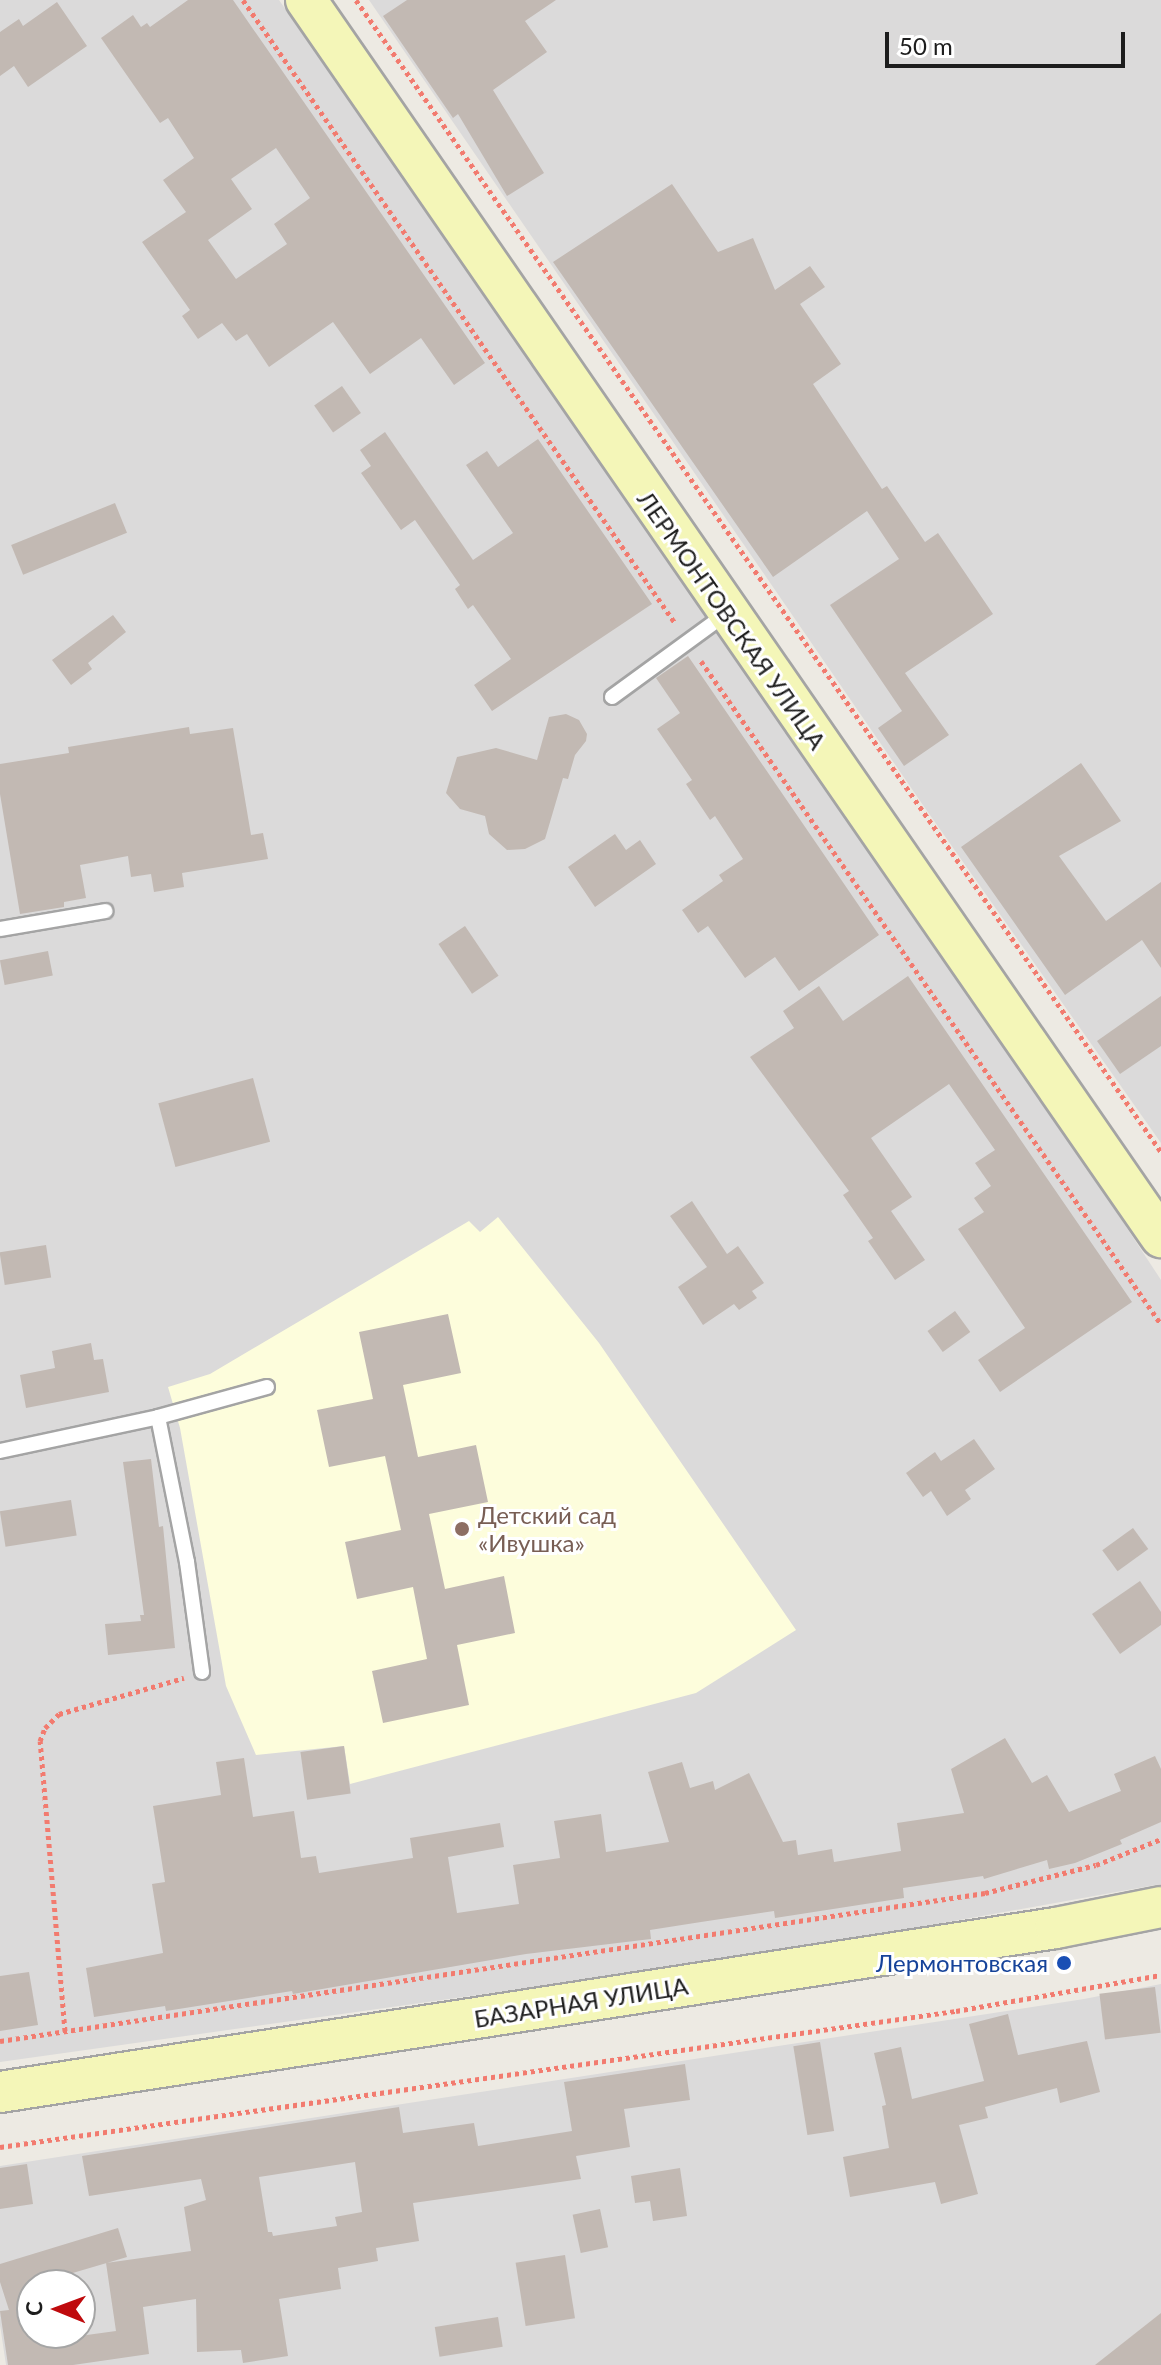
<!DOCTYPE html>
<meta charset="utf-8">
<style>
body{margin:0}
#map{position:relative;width:1161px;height:2365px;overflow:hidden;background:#edeae3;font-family:Lato,sans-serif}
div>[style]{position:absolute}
.residential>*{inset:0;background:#dbdada}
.education>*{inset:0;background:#fdfddc}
.building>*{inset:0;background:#c2b9b3;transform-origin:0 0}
.path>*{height:5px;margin-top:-2.5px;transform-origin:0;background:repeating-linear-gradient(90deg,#f27b6f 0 4px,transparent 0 8px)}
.roads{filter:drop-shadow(2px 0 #a4a4a4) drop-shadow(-2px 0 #a4a4a4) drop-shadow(0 2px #a4a4a4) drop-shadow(0 -2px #a4a4a4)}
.service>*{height:14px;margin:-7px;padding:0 7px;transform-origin:7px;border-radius:7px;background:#fff}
.secondary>*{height:40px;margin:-20px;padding:0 20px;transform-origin:20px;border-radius:20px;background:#f4f6b8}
.dots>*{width:22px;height:22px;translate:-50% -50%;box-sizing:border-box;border:4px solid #fff;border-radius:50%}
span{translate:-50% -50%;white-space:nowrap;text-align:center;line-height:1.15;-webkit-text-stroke:6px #fff;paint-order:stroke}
.street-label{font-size:24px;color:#1d1d1d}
.education-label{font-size:24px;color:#785e54}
.left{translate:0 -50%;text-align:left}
.transit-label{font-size:24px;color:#164399}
.right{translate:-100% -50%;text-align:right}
.north{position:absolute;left:16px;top:2269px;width:80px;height:80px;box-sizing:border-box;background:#fff;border:2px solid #a5a5a5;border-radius:50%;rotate:271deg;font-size:22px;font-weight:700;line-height:32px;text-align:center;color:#1d1d1d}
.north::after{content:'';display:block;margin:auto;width:28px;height:36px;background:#bf0a0d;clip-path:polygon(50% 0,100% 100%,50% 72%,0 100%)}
.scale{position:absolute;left:885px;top:32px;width:240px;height:36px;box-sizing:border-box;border:4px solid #1d1d1d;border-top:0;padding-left:10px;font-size:24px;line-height:28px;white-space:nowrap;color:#1d1d1d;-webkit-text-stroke:6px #fff;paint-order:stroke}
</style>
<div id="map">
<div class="residential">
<i style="clip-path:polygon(0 0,279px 0,992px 1022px,1161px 1280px,1161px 1884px,770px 1954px,0 2062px)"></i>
<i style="clip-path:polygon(369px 0,1161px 0,1161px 1143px,925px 808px)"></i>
<i style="clip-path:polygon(evenodd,1161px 1984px,1161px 2365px,6px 2365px,0 2325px,0 2166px,1084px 1999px,1161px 1984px,32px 2285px,80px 2285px,80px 2333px,32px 2333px,32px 2285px)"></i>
</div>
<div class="education">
<i style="clip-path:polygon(498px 1217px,599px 1343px,796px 1630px,696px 1693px,350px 1784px,344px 1746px,256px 1755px,226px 1686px,180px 1428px,168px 1387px,210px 1374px,469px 1221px,480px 1232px)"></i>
</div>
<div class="building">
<i style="clip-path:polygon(evenodd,188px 0,233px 0,485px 363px,454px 385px,421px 338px,370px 374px,333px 322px,269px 367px,247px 334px,236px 341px,222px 323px,198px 339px,182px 316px,190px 310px,142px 242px,186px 212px,163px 180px,194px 158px,168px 118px,160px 123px,101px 38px,133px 15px,141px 27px,147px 23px,150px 27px,188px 0,276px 148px,310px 198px,274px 224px,287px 244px,236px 279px,208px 240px,252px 209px,231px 179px,276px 148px)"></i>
<i style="clip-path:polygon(407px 0,556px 0,525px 21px,547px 52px,493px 90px,544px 173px,507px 196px,458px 114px,453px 118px,383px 16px)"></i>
<i style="clip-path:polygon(57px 2px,87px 46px,28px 87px,14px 66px,0 76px,0 32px,19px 19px,23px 26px)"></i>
<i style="clip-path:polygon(672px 184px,718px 252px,753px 238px,775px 290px,810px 266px,825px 287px,800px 304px,841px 364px,813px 384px,882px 489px,887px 486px,925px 542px,938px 533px,993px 614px,905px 673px,949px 735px,904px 766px,878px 728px,902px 711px,830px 605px,899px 559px,867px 511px,773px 577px,553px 262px)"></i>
<i style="left:342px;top:386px;width:33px;height:34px;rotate:55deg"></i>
<i style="clip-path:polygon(385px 432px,473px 560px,513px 533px,466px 465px,487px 451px,498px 467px,538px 439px,652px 604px,492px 711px,474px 685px,511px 659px,473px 605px,468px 609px,455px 589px,460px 585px,415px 520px,401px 530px,361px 473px,371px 466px,360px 450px)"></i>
<i style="left:115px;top:503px;width:32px;height:112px;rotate:68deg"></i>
<i style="clip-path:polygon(113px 615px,126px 632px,88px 663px,92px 669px,71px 685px,52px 660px)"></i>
<i style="clip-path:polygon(688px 656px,879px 935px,799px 991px,775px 957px,745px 978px,708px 926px,698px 933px,682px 910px,723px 881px,719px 875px,743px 859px,715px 816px,710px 820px,686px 784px,692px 780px,657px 729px,680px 713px,656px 678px)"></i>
<i style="clip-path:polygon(566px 714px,579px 720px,587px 734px,586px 741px,575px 755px,568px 779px,563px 778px,545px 839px,525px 849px,507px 850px,489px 834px,485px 816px,460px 809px,446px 793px,457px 757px,496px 748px,537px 760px,549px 717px)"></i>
<i style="clip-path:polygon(189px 727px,190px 734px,233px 728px,251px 835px,263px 833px,268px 859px,182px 873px,184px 887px,154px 892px,151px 874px,131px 877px,128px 856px,80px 865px,86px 898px,64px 902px,64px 907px,20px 914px,0 794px,0 764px,69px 753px,68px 747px)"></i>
<i style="clip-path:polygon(1081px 763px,1121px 821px,1059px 856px,1106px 921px,1161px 882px,1161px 968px,1142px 940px,1065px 995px,961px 847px)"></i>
<i style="clip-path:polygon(615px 834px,626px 850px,640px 840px,656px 864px,595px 907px,568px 867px)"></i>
<i style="left:465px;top:926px;width:60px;height:32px;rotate:56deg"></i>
<i style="left:48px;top:951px;width:25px;height:49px;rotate:79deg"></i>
<i style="clip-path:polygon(908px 976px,1132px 1302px,1000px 1392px,978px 1360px,1025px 1328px,958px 1229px,984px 1212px,974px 1198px,991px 1186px,975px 1163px,995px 1150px,949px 1084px,871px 1138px,912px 1197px,891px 1211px,925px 1260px,895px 1280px,868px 1241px,873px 1238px,843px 1195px,849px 1191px,750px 1057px,794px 1028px,783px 1011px,819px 986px,843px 1021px)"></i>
<i style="clip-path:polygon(1161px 996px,1161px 1046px,1120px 1074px,1097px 1041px)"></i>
<i style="left:253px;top:1078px;width:66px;height:98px;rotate:75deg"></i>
<i style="clip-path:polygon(692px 1201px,727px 1254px,738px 1246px,764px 1283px,752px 1291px,757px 1298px,739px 1310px,734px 1304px,703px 1325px,678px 1287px,707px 1267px,670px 1216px)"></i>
<i style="left:46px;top:1245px;width:33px;height:47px;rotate:81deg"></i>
<i style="left:955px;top:1311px;width:26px;height:34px;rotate:54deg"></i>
<i style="clip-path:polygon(448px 1314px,461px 1373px,403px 1385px,418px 1457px,476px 1445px,488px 1502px,429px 1514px,445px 1589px,504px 1576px,515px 1633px,457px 1645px,469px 1705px,383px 1723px,372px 1671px,427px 1659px,413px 1587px,357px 1599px,345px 1542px,401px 1530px,385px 1456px,329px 1467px,317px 1410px,373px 1399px,359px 1332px)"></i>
<i style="clip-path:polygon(91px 1343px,94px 1360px,103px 1359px,109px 1392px,26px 1408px,20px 1375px,55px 1368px,52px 1351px)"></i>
<i style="clip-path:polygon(974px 1439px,995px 1469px,965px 1490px,971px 1499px,947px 1516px,931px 1491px,923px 1497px,906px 1473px,935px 1452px,941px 1461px)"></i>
<i style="clip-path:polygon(151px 1459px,159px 1527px,163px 1526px,175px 1648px,108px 1655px,105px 1624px,141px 1621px,140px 1615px,144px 1615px,123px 1462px)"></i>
<i style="left:71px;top:1500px;width:36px;height:72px;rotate:81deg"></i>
<i style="left:1133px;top:1528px;width:26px;height:38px;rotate:54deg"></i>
<i style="clip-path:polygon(1140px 1581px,1161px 1612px,1161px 1625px,1120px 1654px,1092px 1614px)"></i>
<i style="clip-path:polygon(1005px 1738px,1032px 1783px,1047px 1775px,1069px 1812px,1121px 1791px,1114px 1774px,1155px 1756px,1161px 1769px,1161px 1822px,1120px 1840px,1122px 1844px,1075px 1863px,1049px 1869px,1047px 1860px,984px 1879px,983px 1876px,903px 1888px,904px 1898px,775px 1918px,774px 1911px,701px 1922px,650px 1930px,651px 1939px,526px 1954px,293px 1994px,292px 1991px,166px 2011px,165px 2006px,94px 2017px,86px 1968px,163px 1953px,152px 1884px,165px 1882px,153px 1806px,221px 1795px,216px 1762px,244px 1758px,253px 1817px,294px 1811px,301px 1858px,316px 1856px,319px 1873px,413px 1858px,410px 1838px,500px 1823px,504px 1847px,448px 1857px,457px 1913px,519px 1904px,513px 1865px,560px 1858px,554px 1821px,601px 1814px,606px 1852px,669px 1842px,648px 1772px,682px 1762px,690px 1788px,713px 1781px,715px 1790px,749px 1773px,783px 1842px,796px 1840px,798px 1855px,832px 1849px,834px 1862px,901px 1851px,897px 1823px,964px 1813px,951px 1769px)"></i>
<i style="left:344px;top:1746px;width:48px;height:44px;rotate:82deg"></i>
<i style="clip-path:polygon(29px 1972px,38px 2025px,0 2031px,0 1976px)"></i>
<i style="left:1155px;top:1987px;width:46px;height:56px;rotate:83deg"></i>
<i style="clip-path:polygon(1008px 2014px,1018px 2055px,1087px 2041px,1100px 2092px,1060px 2103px,1057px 2088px,985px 2107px,988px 2118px,959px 2125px,978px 2194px,941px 2204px,935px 2182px,850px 2197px,843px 2157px,889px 2148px,882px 2106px,886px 2105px,874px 2053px,901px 2047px,912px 2099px,984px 2081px,969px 2024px)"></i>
<i style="left:820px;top:2042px;width:90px;height:27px;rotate:81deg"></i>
<i style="clip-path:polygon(evenodd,685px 2064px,690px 2100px,624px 2109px,630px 2147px,576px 2156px,581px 2179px,413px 2203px,419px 2241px,376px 2248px,378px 2261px,338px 2268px,341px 2289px,279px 2299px,288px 2356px,243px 2363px,241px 2350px,197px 2352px,196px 2299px,143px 2307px,149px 2354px,73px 2365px,8px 2365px,0 2311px,9px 2310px,0 2282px,0 2264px,118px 2228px,127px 2257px,32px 2285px,32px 2333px,64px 2333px,65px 2338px,116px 2331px,106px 2263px,191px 2251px,184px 2207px,206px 2200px,201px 2179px,89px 2196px,82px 2156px,399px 2107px,403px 2133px,474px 2123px,478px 2146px,572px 2131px,564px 2082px,685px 2064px,355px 2162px,362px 2212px,335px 2217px,337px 2226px,273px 2236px,272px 2232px,268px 2232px,259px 2177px,355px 2162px)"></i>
<i style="clip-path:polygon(27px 2164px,33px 2204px,0 2209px,0 2168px)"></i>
<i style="clip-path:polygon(680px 2168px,687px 2216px,653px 2221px,650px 2201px,635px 2203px,631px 2176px)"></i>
<i style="left:600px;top:2209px;width:39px;height:28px;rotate:78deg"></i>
<i style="left:565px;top:2255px;width:64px;height:50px;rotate:81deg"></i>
<i style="clip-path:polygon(1161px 2313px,1161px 2365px,1095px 2365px)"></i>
<i style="left:498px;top:2317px;width:30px;height:64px;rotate:81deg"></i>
</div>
<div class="path">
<i style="left:243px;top:0;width:758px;rotate:55.26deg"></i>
<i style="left:356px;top:0;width:1405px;rotate:55.05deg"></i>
<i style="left:701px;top:661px;width:807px;rotate:55.25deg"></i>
<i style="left:65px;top:2031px;width:291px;rotate:-94.9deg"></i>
<i style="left:40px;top:1741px;width:14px;rotate:-69deg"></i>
<i style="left:45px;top:1728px;width:20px;rotate:-45deg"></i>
<i style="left:59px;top:1714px;width:130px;rotate:-16.1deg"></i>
<i style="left:0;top:2041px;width:996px;rotate:-8.54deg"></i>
<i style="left:985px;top:1893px;width:114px;rotate:-14.2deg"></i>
<i style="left:1096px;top:1865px;width:70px;rotate:-21.8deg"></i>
<i style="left:0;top:2147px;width:966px;rotate:-8.1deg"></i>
<i style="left:956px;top:2011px;width:208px;rotate:-10deg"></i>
</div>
<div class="roads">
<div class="service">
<i style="left:612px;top:697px;width:141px;rotate:-36.1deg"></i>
<i style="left:0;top:929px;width:107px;rotate:-9.7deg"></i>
<i style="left:158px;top:1417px;width:113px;rotate:-15.4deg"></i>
<i style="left:0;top:1451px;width:162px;rotate:-12.1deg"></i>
<i style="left:158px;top:1417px;width:148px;rotate:78.7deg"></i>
<i style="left:187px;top:1562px;width:111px;rotate:82.2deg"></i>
</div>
<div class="secondary">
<i style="left:306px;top:0;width:1504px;rotate:55.35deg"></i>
<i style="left:0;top:2092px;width:1069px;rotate:-8.83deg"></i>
<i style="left:1056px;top:1928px;width:107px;rotate:-11.3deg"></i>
</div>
</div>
<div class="dots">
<i style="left:462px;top:1529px;background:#8d6e63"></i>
<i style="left:1064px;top:1963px;background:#1a4fb4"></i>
</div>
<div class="street-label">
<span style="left:732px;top:620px;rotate:55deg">ЛЕРМОНТОВСКАЯ УЛИЦА</span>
<span style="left:581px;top:2002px;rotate:-9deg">БАЗАРНАЯ УЛИЦА</span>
</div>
<div class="education-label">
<span class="left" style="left:478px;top:1529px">Детский сад<br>«Ивушка»</span>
</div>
<div class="transit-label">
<span class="right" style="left:1048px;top:1963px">Лермонтовская</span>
</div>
<div class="north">С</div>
<div class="scale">50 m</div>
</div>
